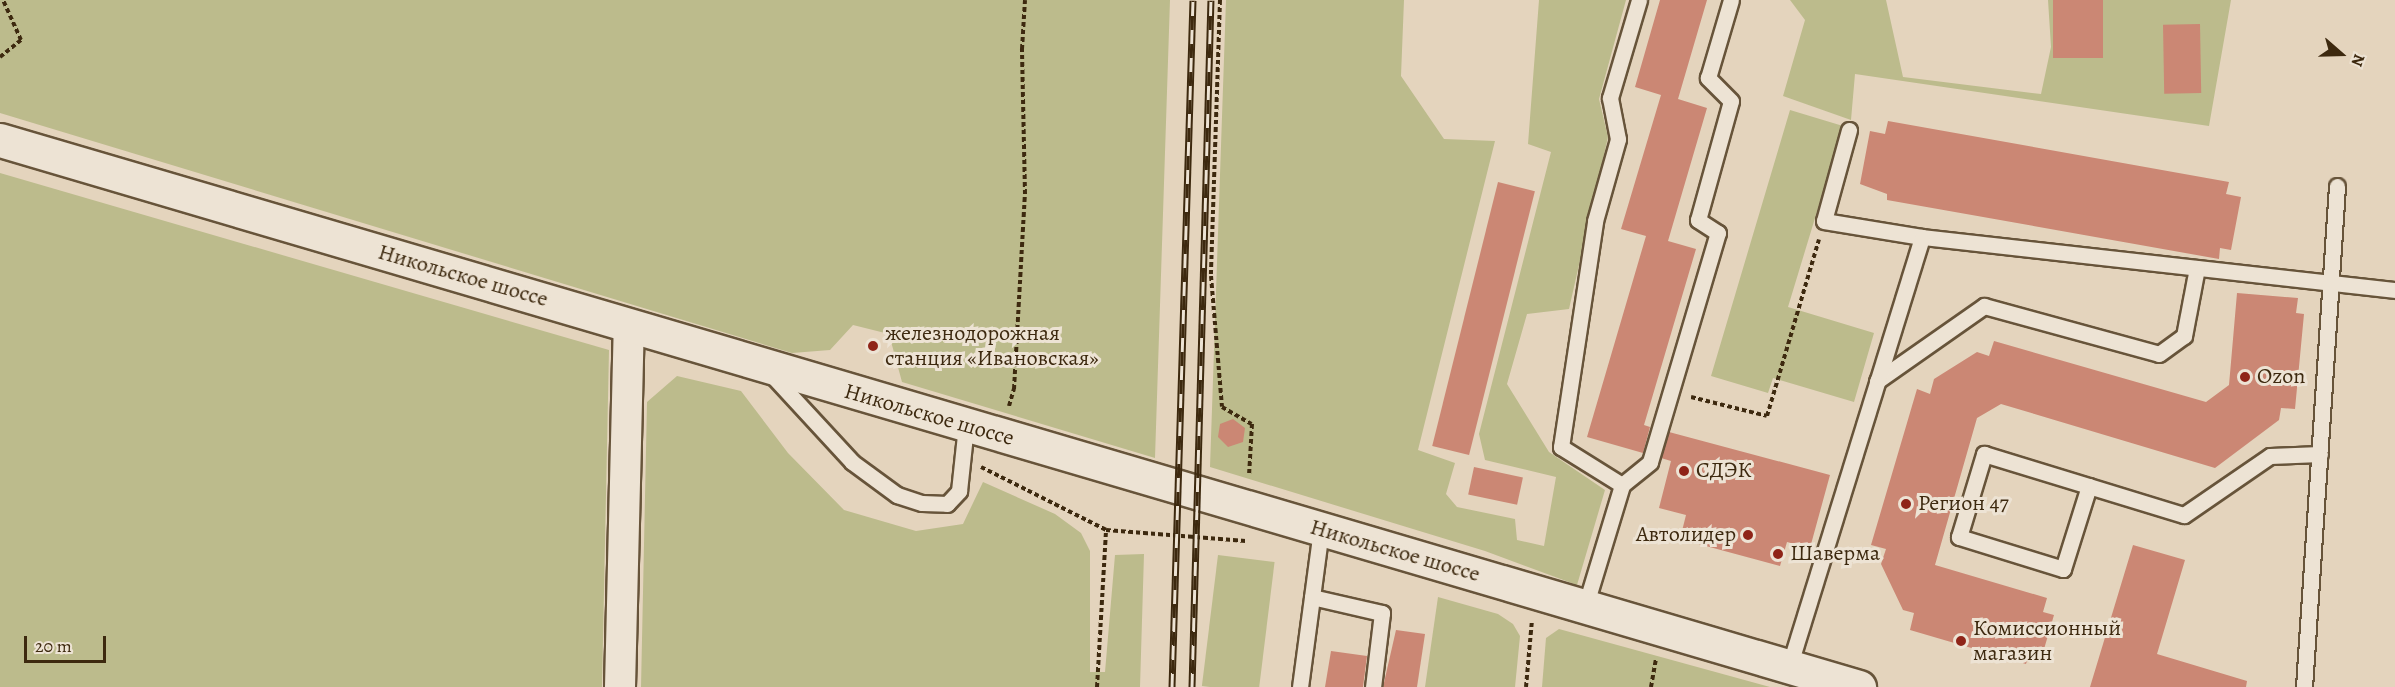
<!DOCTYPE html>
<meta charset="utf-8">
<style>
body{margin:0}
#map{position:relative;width:2395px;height:687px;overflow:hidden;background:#e4d4bd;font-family:Alegreya,serif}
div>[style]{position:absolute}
.green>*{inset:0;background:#bcbb8c;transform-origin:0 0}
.building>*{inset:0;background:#cb8774;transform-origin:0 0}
.path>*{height:4px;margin-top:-2px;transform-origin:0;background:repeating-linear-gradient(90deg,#3d290f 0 4.5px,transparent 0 7.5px)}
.roads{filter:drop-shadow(2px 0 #67543a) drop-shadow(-2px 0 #67543a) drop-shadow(0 2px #67543a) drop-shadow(0 -2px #67543a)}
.lane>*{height:15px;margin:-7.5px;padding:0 7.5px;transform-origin:7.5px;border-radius:7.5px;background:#ede3d4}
.street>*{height:30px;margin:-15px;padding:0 15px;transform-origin:15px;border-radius:15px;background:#ede3d4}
.secondary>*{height:33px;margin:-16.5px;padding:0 16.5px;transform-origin:16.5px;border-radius:16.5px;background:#ede3d4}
.rail>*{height:7px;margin-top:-3.5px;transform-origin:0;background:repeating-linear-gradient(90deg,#ede3d4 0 14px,#3d290f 0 28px);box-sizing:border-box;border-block:2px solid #3d290f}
.dots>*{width:16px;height:16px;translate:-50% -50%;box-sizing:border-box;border:3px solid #ede3d4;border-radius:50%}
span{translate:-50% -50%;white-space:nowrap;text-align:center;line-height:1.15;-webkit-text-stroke:6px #ede3d4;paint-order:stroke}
.street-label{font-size:22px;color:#3d290f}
.poi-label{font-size:22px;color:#3d290f}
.left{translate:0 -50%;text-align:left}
.right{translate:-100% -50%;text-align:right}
.north{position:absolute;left:2311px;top:24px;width:60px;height:60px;-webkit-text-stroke:4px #ede3d4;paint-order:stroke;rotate:110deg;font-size:16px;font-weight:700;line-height:24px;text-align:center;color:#3d290f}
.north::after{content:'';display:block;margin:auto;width:21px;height:27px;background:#3d290f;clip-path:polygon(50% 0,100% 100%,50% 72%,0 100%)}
.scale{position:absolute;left:24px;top:636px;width:82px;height:27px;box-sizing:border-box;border:3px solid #3d290f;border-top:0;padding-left:8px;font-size:18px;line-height:21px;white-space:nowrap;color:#3d290f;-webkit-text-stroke:4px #ede3d4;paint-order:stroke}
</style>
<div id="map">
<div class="green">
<i style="clip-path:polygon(0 0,1170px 0,1155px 458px,902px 382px,889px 334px,853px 325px,830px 350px,792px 353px,0 113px)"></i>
<i style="clip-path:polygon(1226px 0,1404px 0,1401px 76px,1444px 139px,1495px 141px,1418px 450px,1455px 463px,1446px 494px,1457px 507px,1515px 519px,1517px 540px,1544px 546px,1556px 477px,1485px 460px,1479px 434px,1551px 152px,1528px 144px,1539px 0,1626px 0,1599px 99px,1608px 137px,1569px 309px,1527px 314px,1507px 384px,1549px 452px,1605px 490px,1577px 585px,1485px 551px,1210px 467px)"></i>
<i style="clip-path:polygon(1790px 0,1886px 0,1903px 77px,2041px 94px,2051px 47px,2048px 0,2231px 0,2209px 126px,1855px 74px,1851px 120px,1783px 96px,1805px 20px)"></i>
<i style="clip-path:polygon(1790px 110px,1843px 126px,1788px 307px,1874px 333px,1854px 402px,1773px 378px,1768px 393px,1711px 376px)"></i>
<i style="clip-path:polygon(0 173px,609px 350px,602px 687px,0 687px)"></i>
<i style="clip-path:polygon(677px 376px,741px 391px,788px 453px,844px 510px,916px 531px,963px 524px,983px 482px,1055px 514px,1081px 533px,1090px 551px,1090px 672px,1105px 672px,1115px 555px,1144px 554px,1140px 687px,641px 687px,647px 402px)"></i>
<i style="left:1218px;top:555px;width:57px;height:132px;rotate:7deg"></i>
<i style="clip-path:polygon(1438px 597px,1498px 614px,1513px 624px,1520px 636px,1515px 687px,1425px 687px)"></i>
<i style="clip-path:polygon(1559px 629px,1770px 687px,1542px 687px,1546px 638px)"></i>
</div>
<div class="building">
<i style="clip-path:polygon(1660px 0,1707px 0,1678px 99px,1707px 108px,1668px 241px,1696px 249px,1644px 425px,1650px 427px,1643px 453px,1587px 437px,1646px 236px,1621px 229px,1661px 95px,1635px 87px)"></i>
<i style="left:2053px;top:0;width:50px;height:58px"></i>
<i style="left:2200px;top:24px;width:69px;height:37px;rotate:89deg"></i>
<i style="clip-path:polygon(1888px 121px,2229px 182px,2226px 194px,2241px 197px,2231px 250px,2220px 248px,2219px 259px,1887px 200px,1887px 194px,1860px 184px,1870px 131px,1885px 134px)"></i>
<i style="left:1498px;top:182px;width:38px;height:272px;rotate:14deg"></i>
<i style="clip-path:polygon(2237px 293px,2298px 298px,2296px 313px,2304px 314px,2295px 409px,2281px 408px,2279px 420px,2215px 468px,2001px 404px,1977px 418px,1935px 565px,2047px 598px,2043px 612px,2054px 615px,2042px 656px,2030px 652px,2026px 664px,1910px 630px,1914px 613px,1903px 610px,1881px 564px,1886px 549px,1871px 545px,1917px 389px,1930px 394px,1934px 379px,1977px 352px,1989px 356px,1994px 341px,2206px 402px,2229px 385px)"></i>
<i style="clip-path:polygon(1233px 419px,1245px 428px,1243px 442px,1228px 447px,1218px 437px,1220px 424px)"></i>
<i style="clip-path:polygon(1669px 432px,1830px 475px,1810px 548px,1787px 542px,1780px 566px,1680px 539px,1686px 515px,1659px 508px,1671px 461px,1661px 458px)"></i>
<i style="left:1474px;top:467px;width:50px;height:28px;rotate:12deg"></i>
<i style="clip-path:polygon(2133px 545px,2185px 560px,2157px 654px,2247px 681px,2246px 687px,2090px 687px)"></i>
<i style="clip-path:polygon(1396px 630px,1425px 634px,1417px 687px,1383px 687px)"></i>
<i style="clip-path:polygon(1331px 651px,1367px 656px,1363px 687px,1325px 687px)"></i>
</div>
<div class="path">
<i style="left:1220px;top:0;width:276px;rotate:91.9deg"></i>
<i style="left:1211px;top:276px;width:131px;rotate:85.2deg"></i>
<i style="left:1222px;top:407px;width:34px;rotate:30deg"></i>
<i style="left:1252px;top:424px;width:52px;rotate:93.3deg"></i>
<i style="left:0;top:57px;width:27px;rotate:-39deg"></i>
<i style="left:21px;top:40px;width:44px;rotate:-114.2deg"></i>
<i style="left:1691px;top:397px;width:78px;rotate:14deg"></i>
<i style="left:1767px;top:416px;width:184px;rotate:-73.6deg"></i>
<i style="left:1009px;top:406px;width:18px;rotate:-74deg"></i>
<i style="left:1014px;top:389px;width:195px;rotate:-86.8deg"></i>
<i style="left:1025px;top:194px;width:145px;rotate:-91.2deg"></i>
<i style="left:1022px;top:49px;width:49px;rotate:-86.5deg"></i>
<i style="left:981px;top:467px;width:140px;rotate:26.7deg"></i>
<i style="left:1106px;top:530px;width:140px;rotate:4.5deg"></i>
<i style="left:1097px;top:687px;width:157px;rotate:-86.7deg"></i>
<i style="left:1526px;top:687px;width:67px;rotate:-84.9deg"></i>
<i style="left:1651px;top:687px;width:29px;rotate:-80deg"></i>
</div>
<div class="roads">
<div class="lane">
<i style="left:1849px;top:130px;width:94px;rotate:105.4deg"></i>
<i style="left:1824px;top:221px;width:99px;rotate:9.3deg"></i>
<i style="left:1922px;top:237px;width:476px;rotate:6.4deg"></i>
<i style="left:770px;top:373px;width:121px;rotate:47.3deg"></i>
<i style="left:852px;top:462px;width:56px;rotate:36.3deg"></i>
<i style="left:897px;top:495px;width:26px;rotate:18deg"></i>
<i style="left:922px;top:503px;width:25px;rotate:2deg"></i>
<i style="left:947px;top:504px;width:18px;rotate:-47deg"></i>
<i style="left:959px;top:491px;width:66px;rotate:-83.9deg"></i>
<i style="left:1877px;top:381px;width:131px;rotate:-35deg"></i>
<i style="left:1984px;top:306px;width:181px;rotate:15.3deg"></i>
<i style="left:2159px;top:354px;width:31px;rotate:-36deg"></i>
<i style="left:2184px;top:336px;width:69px;rotate:-79.2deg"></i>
<i style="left:1622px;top:485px;width:72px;rotate:-148.1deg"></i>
<i style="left:1561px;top:447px;width:229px;rotate:-81.4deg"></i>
<i style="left:1595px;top:221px;width:85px;rotate:-74.3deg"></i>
<i style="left:1618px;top:139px;width:42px;rotate:-101deg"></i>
<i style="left:1610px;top:98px;width:102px;rotate:-73.5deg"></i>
<i style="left:2089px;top:486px;width:87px;rotate:107.4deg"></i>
<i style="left:2063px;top:569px;width:109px;rotate:-162.9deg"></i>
<i style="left:1959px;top:537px;width:87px;rotate:-73.2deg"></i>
<i style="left:1984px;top:454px;width:209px;rotate:17deg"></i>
<i style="left:2184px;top:515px;width:104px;rotate:-34.5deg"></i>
<i style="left:2270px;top:456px;width:50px;rotate:-2.3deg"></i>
<i style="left:1312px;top:597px;width:72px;rotate:12.9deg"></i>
<i style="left:1382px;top:613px;width:75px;rotate:96.9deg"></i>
<i style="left:1585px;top:607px;width:127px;rotate:-73.1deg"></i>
<i style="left:1622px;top:485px;width:36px;rotate:-39deg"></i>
<i style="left:1650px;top:462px;width:239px;rotate:-73.5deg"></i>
<i style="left:1718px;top:233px;width:24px;rotate:-147deg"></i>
<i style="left:1698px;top:220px;width:123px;rotate:-74.5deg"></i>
<i style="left:1731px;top:101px;width:33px;rotate:-135deg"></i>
<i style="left:1708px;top:78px;width:81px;rotate:-73.6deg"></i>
<i style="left:1789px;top:667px;width:450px;rotate:-72.8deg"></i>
<i style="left:1300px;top:687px;width:159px;rotate:-82.4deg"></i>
<i style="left:2304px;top:687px;width:502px;rotate:-86.23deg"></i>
</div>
<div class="street">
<i style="left:620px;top:687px;width:359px;rotate:-88.6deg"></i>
</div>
<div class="secondary">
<i style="left:0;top:140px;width:1938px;rotate:16.4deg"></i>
</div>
</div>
<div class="rail">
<i style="left:1172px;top:687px;width:687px;rotate:-88.25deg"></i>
<i style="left:1192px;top:687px;width:687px;rotate:-88.42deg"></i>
</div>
<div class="dots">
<i style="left:873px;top:346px;background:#8f2418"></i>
<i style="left:2245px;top:377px;background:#8f2418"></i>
<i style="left:1684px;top:471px;background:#8f2418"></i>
<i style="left:1906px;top:504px;background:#8f2418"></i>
<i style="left:1748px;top:535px;background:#8f2418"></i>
<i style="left:1778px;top:554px;background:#8f2418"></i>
<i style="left:1961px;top:641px;background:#8f2418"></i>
</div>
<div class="street-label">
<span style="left:463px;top:276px;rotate:16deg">Никольское шоссе</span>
<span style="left:929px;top:415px;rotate:16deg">Никольское шоссе</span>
<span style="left:1395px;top:551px;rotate:16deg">Никольское шоссе</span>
</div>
<div class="poi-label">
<span class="left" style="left:885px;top:346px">железнодорожная<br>станция «Ивановская»</span>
<span class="left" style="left:2257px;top:377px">Ozon</span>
<span class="left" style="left:1696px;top:471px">СДЭК</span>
<span class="left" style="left:1918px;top:504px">Регион 47</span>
<span class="right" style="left:1736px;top:535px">Автолидер</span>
<span class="left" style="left:1790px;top:554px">Шаверма</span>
<span class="left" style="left:1973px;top:641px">Комиссионный<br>магазин</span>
</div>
<div class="north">N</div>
<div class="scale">20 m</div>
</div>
